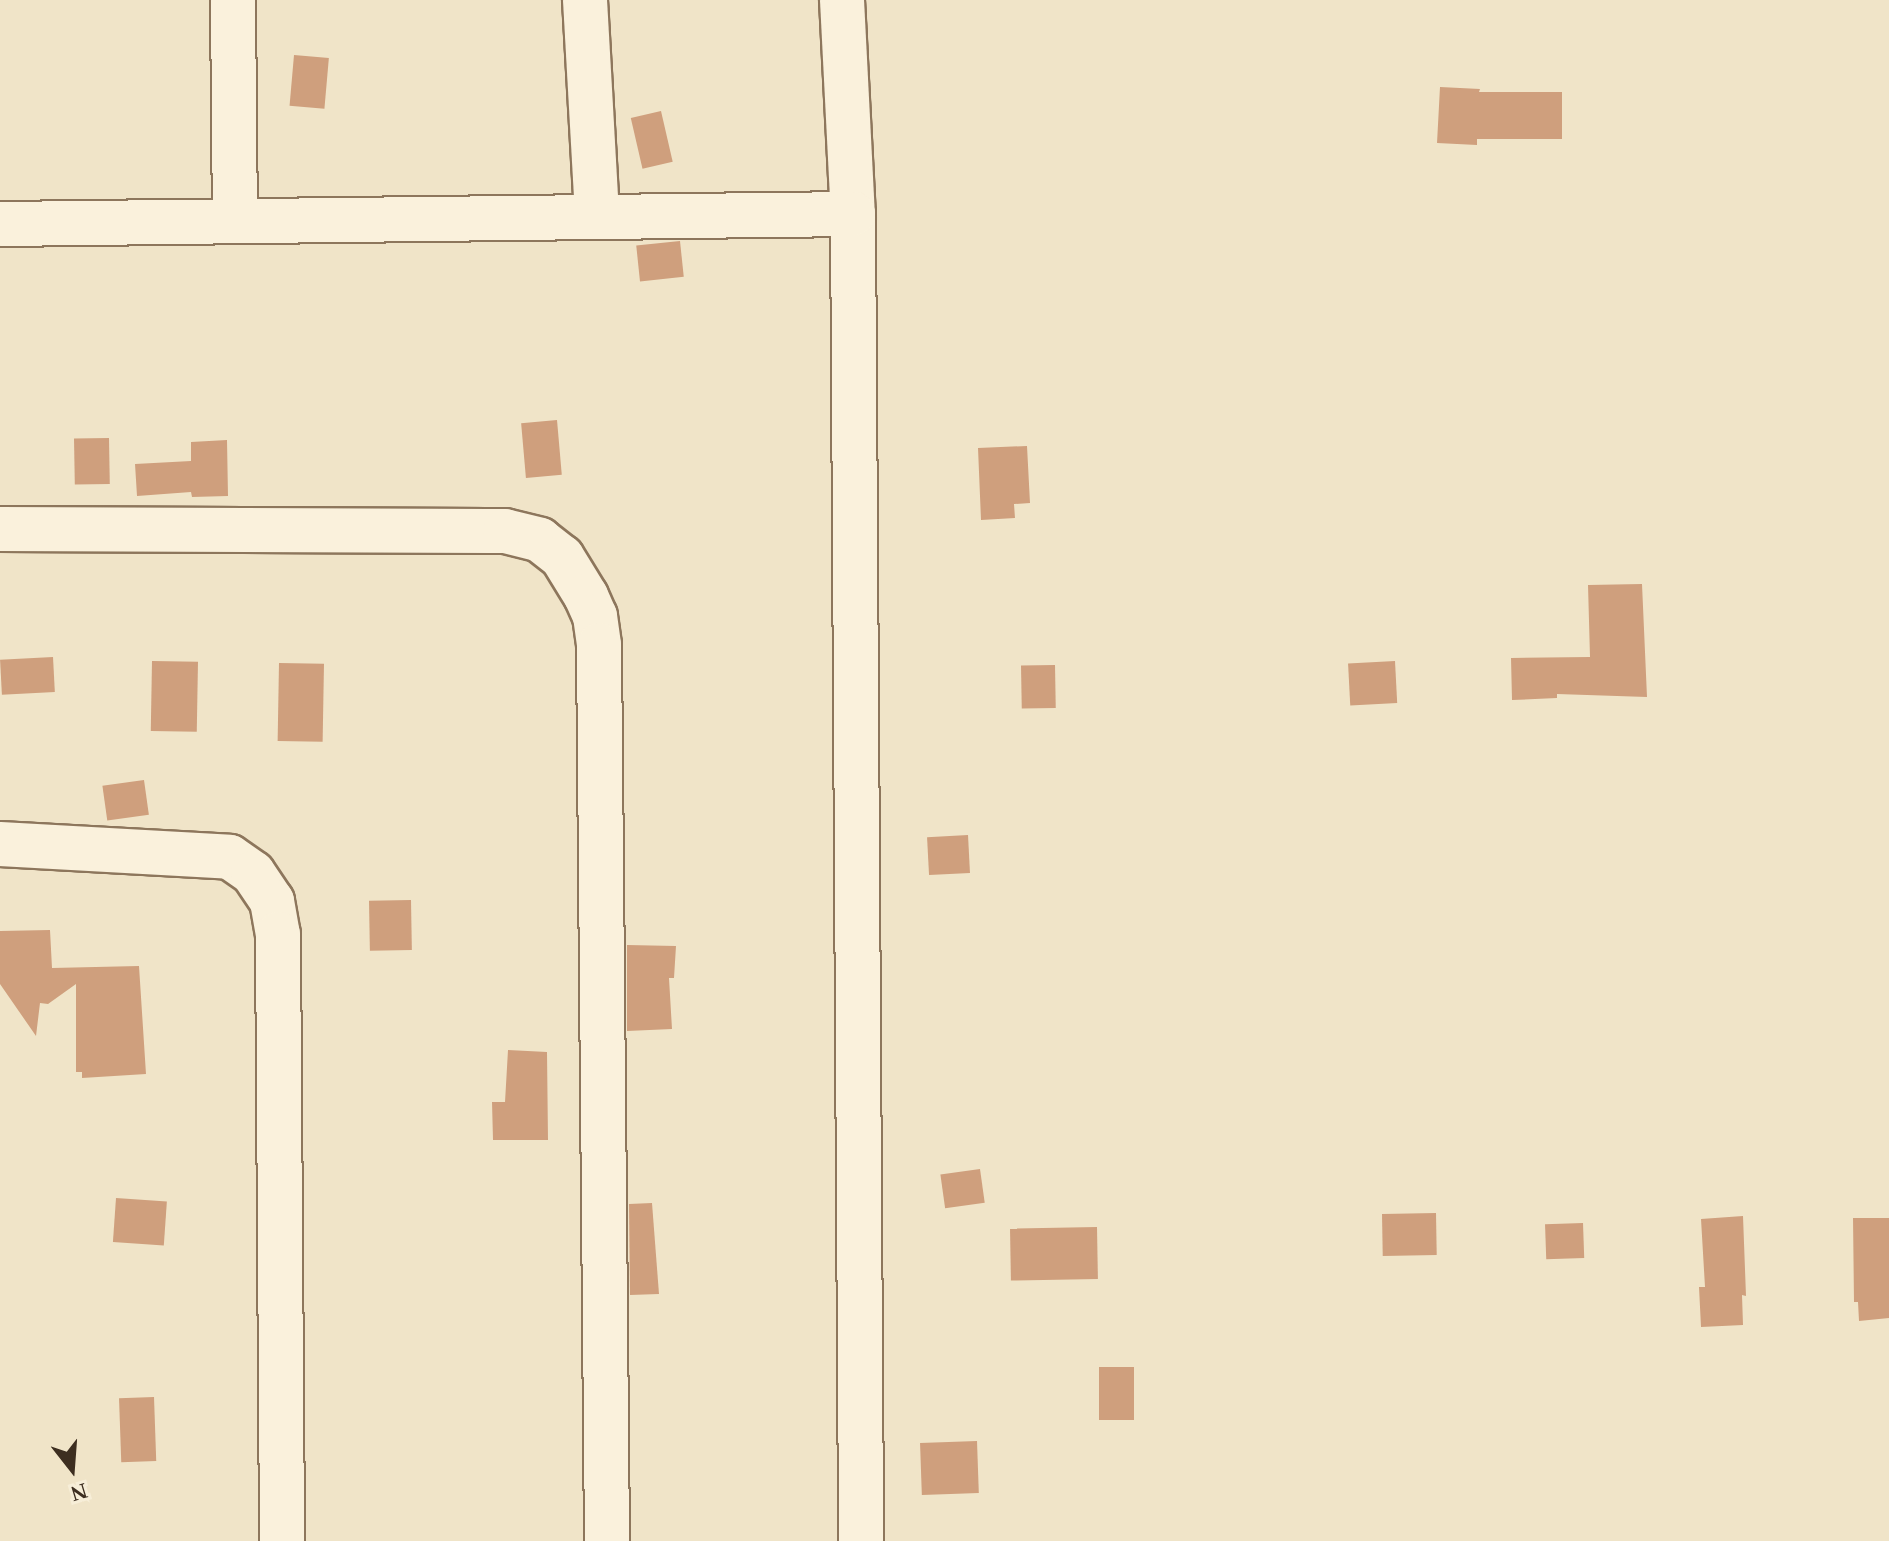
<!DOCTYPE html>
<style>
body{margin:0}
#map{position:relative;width:1889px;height:1541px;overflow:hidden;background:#f0e4c8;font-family:Georgia,serif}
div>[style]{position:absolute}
.building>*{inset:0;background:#cf9f7d;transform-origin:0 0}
.roads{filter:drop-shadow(2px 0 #8d765c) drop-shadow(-2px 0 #8d765c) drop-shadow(0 2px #8d765c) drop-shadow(0 -2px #8d765c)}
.street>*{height:44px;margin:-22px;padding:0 22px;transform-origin:22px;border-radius:22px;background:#faf1dc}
span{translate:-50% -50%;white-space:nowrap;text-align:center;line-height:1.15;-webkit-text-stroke:8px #f7eed8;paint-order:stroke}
.north{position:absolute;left:32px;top:1429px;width:80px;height:80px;-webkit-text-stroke:6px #f7eed8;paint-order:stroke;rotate:163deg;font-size:22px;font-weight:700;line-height:32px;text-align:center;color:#3d2e20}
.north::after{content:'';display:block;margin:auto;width:28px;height:36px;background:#3d2e20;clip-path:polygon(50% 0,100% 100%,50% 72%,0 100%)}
</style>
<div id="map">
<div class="building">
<i style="left:294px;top:55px;width:35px;height:51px;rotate:5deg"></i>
<i style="clip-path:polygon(1440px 87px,1480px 89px,1479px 92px,1562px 92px,1562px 139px,1477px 139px,1477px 145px,1437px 143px)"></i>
<i style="left:661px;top:111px;width:52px;height:31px;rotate:77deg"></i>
<i style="left:680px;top:241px;width:36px;height:44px;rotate:84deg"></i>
<i style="left:557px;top:420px;width:55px;height:36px;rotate:85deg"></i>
<i style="left:109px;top:438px;width:46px;height:35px;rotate:89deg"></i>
<i style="clip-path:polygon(227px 440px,228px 496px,192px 497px,191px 492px,137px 496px,135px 464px,191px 461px,191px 442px)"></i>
<i style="clip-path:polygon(1027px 446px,1030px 503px,1014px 504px,1015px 518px,981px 520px,978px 448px)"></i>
<i style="clip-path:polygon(1642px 584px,1647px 697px,1557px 694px,1557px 698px,1512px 700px,1511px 658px,1590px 657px,1588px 585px)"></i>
<i style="left:53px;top:657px;width:35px;height:53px;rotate:87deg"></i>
<i style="left:152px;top:661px;width:46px;height:70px;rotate:1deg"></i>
<i style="left:1395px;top:661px;width:42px;height:47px;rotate:87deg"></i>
<i style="left:279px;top:663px;width:45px;height:78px;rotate:1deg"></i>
<i style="left:1055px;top:665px;width:43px;height:34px;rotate:89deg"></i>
<i style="left:144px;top:780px;width:35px;height:42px;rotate:82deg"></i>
<i style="left:968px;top:835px;width:38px;height:41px;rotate:87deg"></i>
<i style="left:411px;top:900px;width:50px;height:42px;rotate:89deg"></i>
<i style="clip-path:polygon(50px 930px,52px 968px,139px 966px,146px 1074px,82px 1078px,82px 1072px,76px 1072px,76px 984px,48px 1004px,40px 1003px,36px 1036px,0 984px,0 931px)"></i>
<i style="clip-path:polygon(627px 945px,676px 946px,674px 978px,669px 978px,672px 1029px,627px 1031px)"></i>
<i style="clip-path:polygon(508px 1050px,547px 1052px,548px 1140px,493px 1140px,492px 1102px,505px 1102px)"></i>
<i style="left:980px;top:1169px;width:34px;height:40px;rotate:82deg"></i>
<i style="left:116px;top:1198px;width:51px;height:44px;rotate:4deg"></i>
<i style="clip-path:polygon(652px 1203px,659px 1294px,630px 1295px,629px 1204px)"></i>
<i style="left:1436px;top:1213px;width:42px;height:54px;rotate:89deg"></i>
<i style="clip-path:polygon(1743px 1216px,1746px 1296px,1742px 1295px,1743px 1325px,1701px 1327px,1699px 1287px,1705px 1287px,1701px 1219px)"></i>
<i style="clip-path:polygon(1853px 1218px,1889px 1218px,1889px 1318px,1859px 1321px,1858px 1302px,1854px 1302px)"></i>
<i style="left:1583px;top:1223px;width:35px;height:38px;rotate:88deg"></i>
<i style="left:1097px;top:1227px;width:52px;height:87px;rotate:89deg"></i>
<i style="left:1099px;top:1367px;width:35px;height:53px"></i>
<i style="left:154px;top:1397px;width:64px;height:35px;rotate:88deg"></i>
<i style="left:977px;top:1441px;width:52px;height:57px;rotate:88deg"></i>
</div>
<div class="roads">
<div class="street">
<i style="left:233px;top:0;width:220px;rotate:89.5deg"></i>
<i style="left:585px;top:0;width:216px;rotate:86.8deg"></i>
<i style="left:842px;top:0;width:214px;rotate:87.1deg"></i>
<i style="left:853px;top:214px;width:1327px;rotate:89.65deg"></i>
<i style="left:0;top:224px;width:853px;rotate:-0.67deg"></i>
<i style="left:0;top:529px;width:505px;rotate:0.23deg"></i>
<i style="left:505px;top:531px;width:36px;rotate:14deg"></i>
<i style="left:540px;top:540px;width:28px;rotate:38deg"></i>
<i style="left:562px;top:557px;width:46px;rotate:58.4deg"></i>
<i style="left:586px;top:596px;width:22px;rotate:66deg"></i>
<i style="left:595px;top:616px;width:29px;rotate:82deg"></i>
<i style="left:599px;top:645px;width:896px;rotate:89.49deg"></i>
<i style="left:0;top:844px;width:230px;rotate:3.2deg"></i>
<i style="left:230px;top:857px;width:28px;rotate:35deg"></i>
<i style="left:253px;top:873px;width:34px;rotate:56deg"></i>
<i style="left:272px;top:901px;width:34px;rotate:80deg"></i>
<i style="left:278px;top:934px;width:607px;rotate:89.62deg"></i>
</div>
</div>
<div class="north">N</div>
</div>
